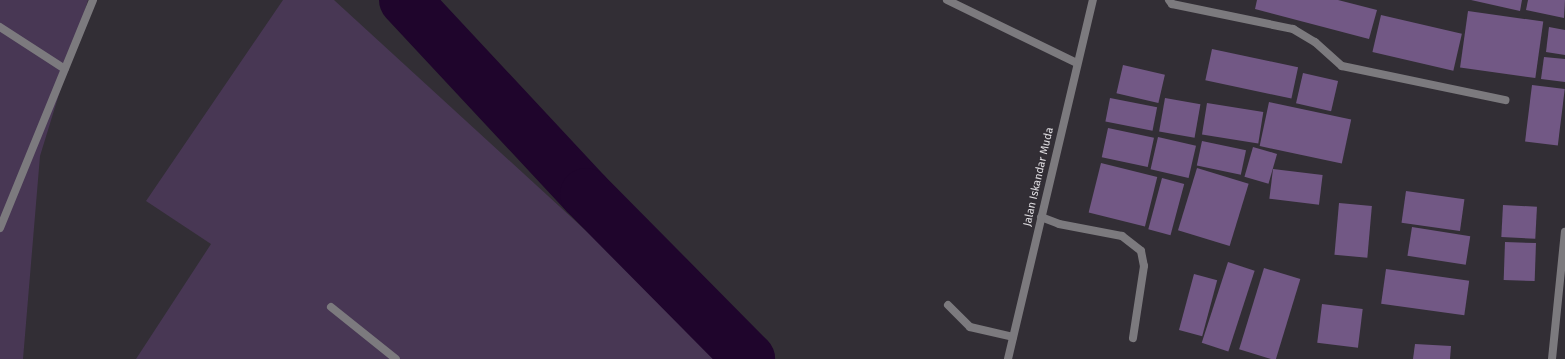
<!DOCTYPE html>
<style>
body{margin:0}
#map{position:relative;width:1565px;height:359px;overflow:hidden;background:#322e35;font-family:"Fira Sans",sans-serif}
div>[style]{position:absolute}
.green>*{inset:0;background:#483754}
.river>*{height:52px;margin:-26px;padding:0 26px;transform-origin:26px;border-radius:26px;background:#1f052c}
.building>*{inset:0;background:#725885;transform-origin:0 0}
.service>*{height:8px;margin:-4px;padding:0 4px;transform-origin:4px;border-radius:4px;background:#7c7a7e}
.minor>*{height:8px;margin:-4px;padding:0 4px;transform-origin:4px;border-radius:4px;background:#7c7a7e}
.tertiary>*{height:8px;margin:-4px;padding:0 4px;transform-origin:4px;border-radius:4px;background:#7c7a7e}
span{translate:-50% -50%;white-space:nowrap;text-align:center;line-height:1.15;-webkit-text-stroke:3px #322e35;paint-order:stroke}
.street-label{font-size:11px;color:#e0dee2}
</style>
<div id="map">
<div class="green">
<i style="clip-path:polygon(0 0,88px 0,40px 156px,23px 359px,0 359px)"></i>
<i style="clip-path:polygon(283px 0,334px 0,726px 359px,136px 359px,211px 244px,146px 201px)"></i>
</div>
<div class="river">
<i style="left:405px;top:0;width:265px;rotate:47deg"></i>
<i style="left:586px;top:194px;width:232px;rotate:45.3deg"></i>
</div>
<div class="building">
<i style="clip-path:polygon(1257px 0,1338px 0,1377px 10px,1369px 39px,1255px 9px)"></i>
<i style="clip-path:polygon(1471px 0,1522px 0,1520px 11px)"></i>
<i style="clip-path:polygon(1528px 0,1565px 0,1564px 18px,1526px 10px)"></i>
<i style="left:1468px;top:11px;width:76px;height:57px;rotate:8deg"></i>
<i style="left:1381px;top:15px;width:83px;height:38px;rotate:13deg"></i>
<i style="clip-path:polygon(1549px 27px,1565px 30px,1565px 55px,1546px 52px)"></i>
<i style="left:1212px;top:49px;width:88px;height:32px;rotate:12deg"></i>
<i style="clip-path:polygon(1544px 57px,1565px 59px,1565px 82px,1541px 79px)"></i>
<i style="left:1123px;top:65px;width:43px;height:29px;rotate:13deg"></i>
<i style="left:1303px;top:73px;width:36px;height:31px;rotate:13deg"></i>
<i style="left:1532px;top:85px;width:33px;height:57px;rotate:7deg"></i>
<i style="left:1110px;top:98px;width:48px;height:24px;rotate:11deg"></i>
<i style="left:1165px;top:98px;width:36px;height:34px;rotate:10deg"></i>
<i style="left:1269px;top:102px;width:84px;height:45px;rotate:12deg"></i>
<i style="left:1207px;top:103px;width:57px;height:32px;rotate:9deg"></i>
<i style="left:1108px;top:128px;width:47px;height:30px;rotate:12deg"></i>
<i style="left:1158px;top:137px;width:39px;height:33px;rotate:13deg"></i>
<i style="left:1202px;top:141px;width:45px;height:25px;rotate:12deg"></i>
<i style="left:1253px;top:147px;width:25px;height:31px;rotate:16deg"></i>
<i style="left:1101px;top:163px;width:58px;height:51px;rotate:14deg"></i>
<i style="left:1197px;top:168px;width:54px;height:65px;rotate:17deg"></i>
<i style="left:1273px;top:169px;width:50px;height:30px;rotate:7deg"></i>
<i style="left:1162px;top:178px;width:23px;height:53px;rotate:15deg"></i>
<i style="left:1406px;top:191px;width:59px;height:32px;rotate:8deg"></i>
<i style="left:1339px;top:203px;width:33px;height:52px;rotate:5deg"></i>
<i style="left:1503px;top:205px;width:34px;height:32px;rotate:3deg"></i>
<i style="left:1412px;top:227px;width:59px;height:29px;rotate:9deg"></i>
<i style="left:1505px;top:242px;width:31px;height:38px;rotate:2deg"></i>
<i style="left:1228px;top:262px;width:28px;height:85px;rotate:18deg"></i>
<i style="left:1264px;top:268px;width:38px;height:85px;rotate:17deg"></i>
<i style="left:1386px;top:269px;width:84px;height:35px;rotate:8deg"></i>
<i style="left:1194px;top:274px;width:24px;height:58px;rotate:15deg"></i>
<i style="left:1322px;top:304px;width:41px;height:39px;rotate:7deg"></i>
<i style="clip-path:polygon(1415px 344px,1451px 346px,1450px 359px,1413px 359px)"></i>
</div>
<div class="service">
<i style="left:1169px;top:0;width:5px;rotate:53deg"></i>
<i style="left:1172px;top:4px;width:124px;rotate:11.7deg"></i>
<i style="left:1293px;top:29px;width:26px;rotate:31deg"></i>
<i style="left:1315px;top:42px;width:36px;rotate:42deg"></i>
<i style="left:1342px;top:66px;width:167px;rotate:11.8deg"></i>
<i style="left:0;top:27px;width:77px;rotate:32.9deg"></i>
<i style="left:1041px;top:217px;width:19px;rotate:21deg"></i>
<i style="left:1059px;top:224px;width:64px;rotate:10.8deg"></i>
<i style="left:1122px;top:236px;width:24px;rotate:38deg"></i>
<i style="left:1141px;top:251px;width:15px;rotate:79deg"></i>
<i style="left:1144px;top:266px;width:73px;rotate:98.7deg"></i>
<i style="left:0;top:228px;width:246px;rotate:-67.8deg"></i>
<i style="left:948px;top:305px;width:31px;rotate:45deg"></i>
<i style="left:970px;top:327px;width:44px;rotate:13.1deg"></i>
<i style="left:331px;top:307px;width:83px;rotate:38.7deg"></i>
</div>
<div class="minor">
<i style="left:947px;top:0;width:144px;rotate:25.9deg"></i>
<i style="left:1552px;top:359px;width:128px;rotate:-84.2deg"></i>
</div>
<div class="tertiary">
<i style="left:1008px;top:359px;width:369px;rotate:-76.7deg"></i>
</div>
<div class="street-label">
<span style="left:1039px;top:177px;rotate:-77deg">Jalan Iskandar Muda</span>
</div>
</div>
